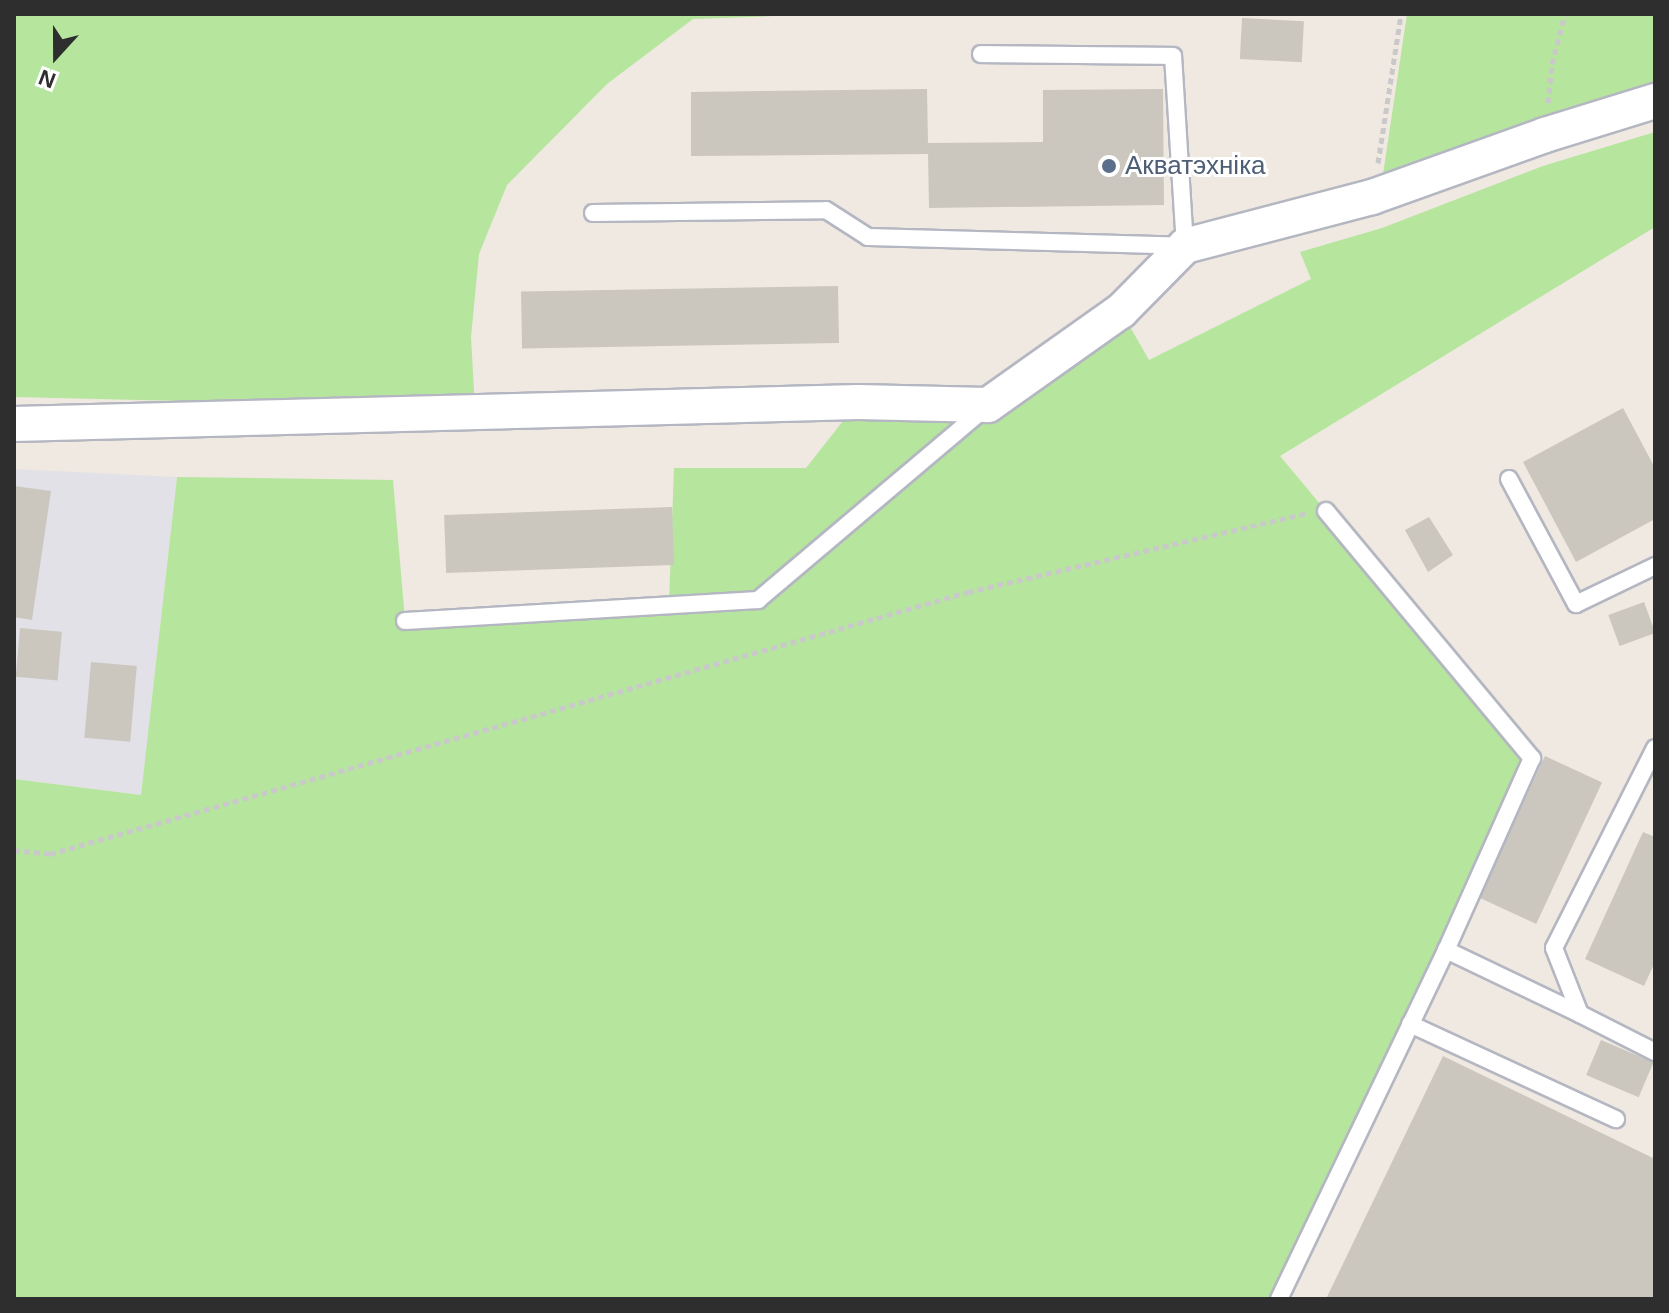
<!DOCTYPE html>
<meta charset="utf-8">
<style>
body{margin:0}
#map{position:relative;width:1669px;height:1313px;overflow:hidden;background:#efe9e1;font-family:Helvetica,sans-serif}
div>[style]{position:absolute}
.industrial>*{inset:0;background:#e3e1e8}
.green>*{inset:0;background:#b6e59e}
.building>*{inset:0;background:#cbc7bf;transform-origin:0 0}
.path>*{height:5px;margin-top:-2.5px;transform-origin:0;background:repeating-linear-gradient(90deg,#c9c9c9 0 6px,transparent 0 10px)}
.roads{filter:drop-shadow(2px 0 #b4b7c1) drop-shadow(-2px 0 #b4b7c1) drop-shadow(0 2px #b4b7c1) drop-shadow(0 -2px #b4b7c1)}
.service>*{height:16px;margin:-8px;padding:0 8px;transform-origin:8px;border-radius:8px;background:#fff}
.minor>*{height:34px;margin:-17px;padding:0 17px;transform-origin:17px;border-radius:17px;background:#fff}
.dots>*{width:22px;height:22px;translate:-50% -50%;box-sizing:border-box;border:4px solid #fff;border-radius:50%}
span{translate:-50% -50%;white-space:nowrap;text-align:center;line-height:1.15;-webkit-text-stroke:6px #fff;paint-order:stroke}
.service-label{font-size:26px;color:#4e5e75}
.left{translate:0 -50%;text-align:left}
.frame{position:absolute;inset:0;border:16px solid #2e2e2e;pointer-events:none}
.north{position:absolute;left:16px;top:16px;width:80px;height:80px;-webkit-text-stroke:6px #fff;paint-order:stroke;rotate:201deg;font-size:22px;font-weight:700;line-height:32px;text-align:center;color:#2e2e2e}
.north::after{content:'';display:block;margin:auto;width:28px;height:36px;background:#2e2e2e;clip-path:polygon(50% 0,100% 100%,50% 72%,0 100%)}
</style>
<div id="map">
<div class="industrial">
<i style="clip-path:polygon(14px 469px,177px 477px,141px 795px,14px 779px)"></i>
</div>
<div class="green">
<i style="clip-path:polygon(14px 14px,829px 14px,693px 19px,607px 84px,507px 185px,479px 254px,471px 337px,475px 408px,14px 397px)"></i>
<i style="clip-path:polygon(1407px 14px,1655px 14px,1655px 88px,1382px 181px)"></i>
<i style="clip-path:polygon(1655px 132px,1655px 227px,1280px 456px,1532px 758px,1279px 1299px,14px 1299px,14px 779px,141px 795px,177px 477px,393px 480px,405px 620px,669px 602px,674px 468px,806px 468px,858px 402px,988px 405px,1121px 311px,1149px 360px,1311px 279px,1300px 252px,1382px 228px,1543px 166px)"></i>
</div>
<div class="building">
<i style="left:1242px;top:18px;width:62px;height:41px;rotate:3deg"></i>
<i style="clip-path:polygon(927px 89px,928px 143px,1043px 142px,1043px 90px,1163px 89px,1164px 205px,929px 208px,928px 154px,691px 156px,691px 92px)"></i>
<i style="left:838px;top:286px;width:57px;height:317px;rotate:89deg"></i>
<i style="clip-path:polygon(1623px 408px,1655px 468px,1655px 519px,1576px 562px,1523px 462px)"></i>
<i style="clip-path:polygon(14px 486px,51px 491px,32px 620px,14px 617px)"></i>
<i style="left:672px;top:507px;width:58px;height:228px;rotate:88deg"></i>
<i style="clip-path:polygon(1429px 517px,1453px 555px,1428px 572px,1405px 530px)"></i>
<i style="left:1644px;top:602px;width:33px;height:38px;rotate:70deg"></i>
<i style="left:20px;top:628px;width:42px;height:49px;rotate:5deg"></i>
<i style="left:91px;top:662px;width:46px;height:76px;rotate:5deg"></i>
<i style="left:1545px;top:756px;width:63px;height:156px;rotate:25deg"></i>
<i style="clip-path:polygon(1643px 832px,1655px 837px,1655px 962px,1644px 986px,1585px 959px)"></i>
<i style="left:1601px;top:1040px;width:57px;height:38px;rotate:23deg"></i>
<i style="clip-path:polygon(1443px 1056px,1655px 1159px,1655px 1299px,1326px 1299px)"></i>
</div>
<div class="path">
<i style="left:1548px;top:103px;width:39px;rotate:-84deg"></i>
<i style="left:1552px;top:64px;width:52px;rotate:-75.4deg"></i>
<i style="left:1378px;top:163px;width:151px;rotate:-81.2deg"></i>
<i style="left:14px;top:850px;width:36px;rotate:6deg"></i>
<i style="left:50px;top:854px;width:955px;rotate:-15.93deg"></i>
<i style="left:968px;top:592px;width:348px;rotate:-13.1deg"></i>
</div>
<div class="roads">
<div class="service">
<i style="left:593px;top:213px;width:233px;rotate:-0.7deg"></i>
<i style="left:826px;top:210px;width:50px;rotate:32.7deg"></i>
<i style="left:868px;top:237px;width:317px;rotate:1.6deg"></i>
<i style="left:1185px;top:246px;width:190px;rotate:-93.6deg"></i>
<i style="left:1173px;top:56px;width:192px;rotate:-179.4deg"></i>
<i style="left:1509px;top:479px;width:142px;rotate:61.8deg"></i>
<i style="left:1576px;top:604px;width:88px;rotate:-25.7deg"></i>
<i style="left:1326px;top:511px;width:322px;rotate:50.2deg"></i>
<i style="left:1532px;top:758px;width:210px;rotate:114.1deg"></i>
<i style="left:405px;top:621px;width:354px;rotate:-3.4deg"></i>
<i style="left:758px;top:600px;width:297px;rotate:-40.2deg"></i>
<i style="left:1655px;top:748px;width:224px;rotate:116.8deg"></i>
<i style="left:1554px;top:948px;width:71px;rotate:68.5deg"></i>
<i style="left:1580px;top:1014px;width:84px;rotate:26.9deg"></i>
<i style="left:1410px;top:1024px;width:227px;rotate:24.8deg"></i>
<i style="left:1279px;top:1299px;width:387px;rotate:-64.4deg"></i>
<i style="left:1446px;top:950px;width:148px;rotate:25.5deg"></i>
</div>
<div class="minor">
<i style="left:14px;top:424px;width:844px;rotate:-1.49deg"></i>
<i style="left:858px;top:402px;width:130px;rotate:1.3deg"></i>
<i style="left:988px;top:405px;width:163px;rotate:-35.3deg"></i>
<i style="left:1121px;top:311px;width:91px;rotate:-45.4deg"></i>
<i style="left:1185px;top:246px;width:193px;rotate:-14.7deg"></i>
<i style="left:1372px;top:197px;width:184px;rotate:-19.7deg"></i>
<i style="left:1545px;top:135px;width:115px;rotate:-17.2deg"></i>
</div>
</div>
<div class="dots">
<i style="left:1109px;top:166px;background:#5c6f8a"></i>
</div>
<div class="service-label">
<span class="left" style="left:1125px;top:166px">Акватэхніка</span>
</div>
<div class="frame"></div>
<div class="north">N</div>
</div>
